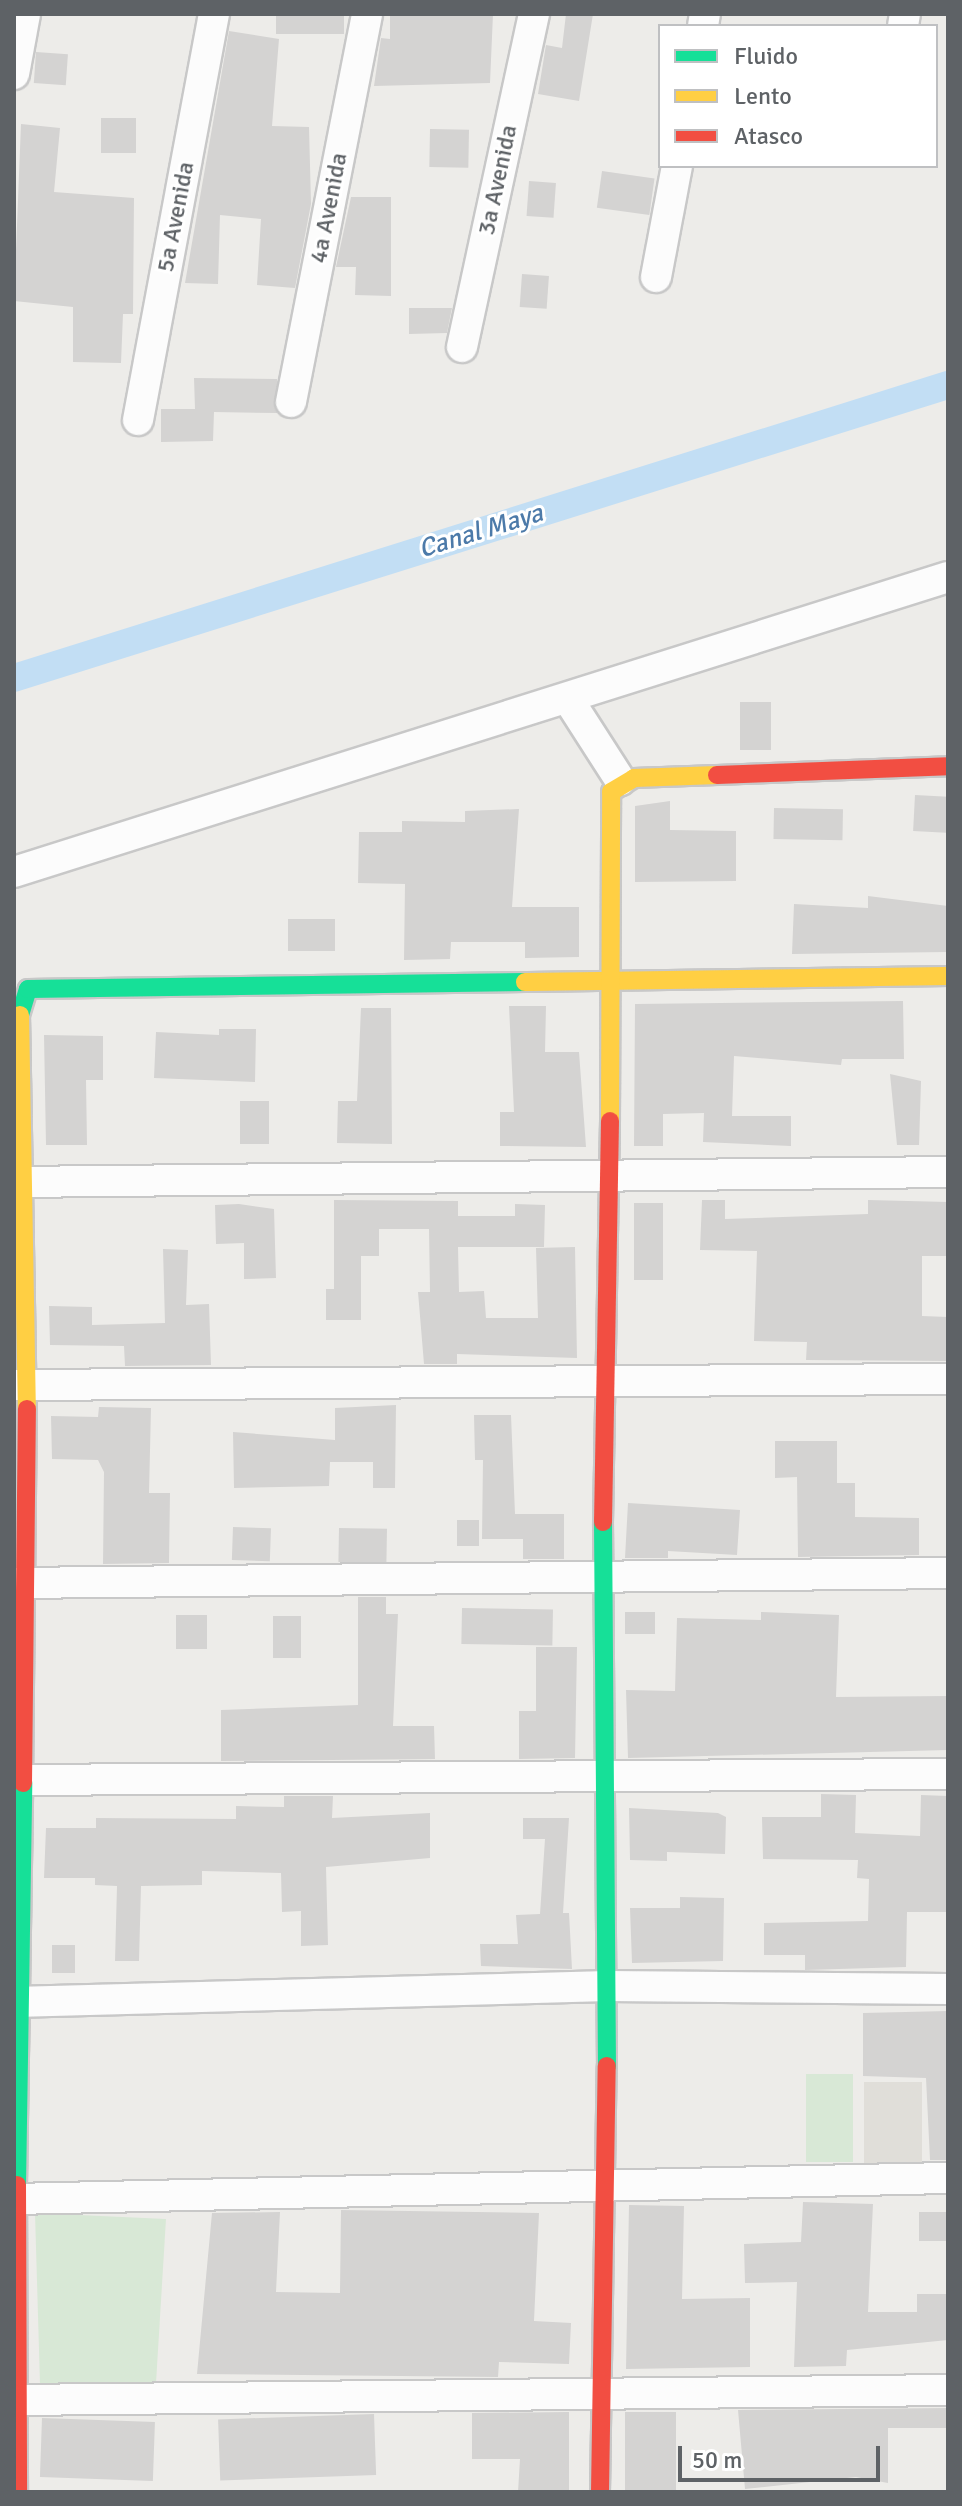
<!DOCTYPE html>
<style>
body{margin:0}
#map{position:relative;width:962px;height:2506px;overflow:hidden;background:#edece9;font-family:Signika,sans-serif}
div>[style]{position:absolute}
.education>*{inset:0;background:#e0ded9;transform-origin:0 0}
.green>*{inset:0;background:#d8e8d6;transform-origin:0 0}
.canal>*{height:28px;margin:-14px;padding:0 14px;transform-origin:14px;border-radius:14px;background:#c2def4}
.building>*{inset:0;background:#d4d3d2;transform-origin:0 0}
.roads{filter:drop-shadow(2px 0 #c8c8c8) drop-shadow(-2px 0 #c8c8c8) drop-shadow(0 2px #c8c8c8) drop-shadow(0 -2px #c8c8c8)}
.street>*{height:30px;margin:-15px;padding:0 15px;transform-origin:15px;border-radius:15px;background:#fcfcfc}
.fast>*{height:18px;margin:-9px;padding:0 9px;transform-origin:9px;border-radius:9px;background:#16e098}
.slow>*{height:18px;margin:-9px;padding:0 9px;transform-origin:9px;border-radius:9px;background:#ffcf43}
.jam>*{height:18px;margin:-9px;padding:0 9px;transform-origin:9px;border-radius:9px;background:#f24e42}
span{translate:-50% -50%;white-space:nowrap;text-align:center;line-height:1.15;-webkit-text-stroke:6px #fff;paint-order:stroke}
.street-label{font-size:24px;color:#5e6266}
.water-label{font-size:26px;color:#4c7aa9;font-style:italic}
.frame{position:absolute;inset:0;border:16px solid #5e6266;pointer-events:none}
.legend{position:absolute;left:658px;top:24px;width:280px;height:144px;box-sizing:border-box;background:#fff;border:2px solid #bfc0c2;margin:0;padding:10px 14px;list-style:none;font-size:24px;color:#5e6266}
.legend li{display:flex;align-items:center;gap:16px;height:40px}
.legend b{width:40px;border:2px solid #bfc0c2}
.scale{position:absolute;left:678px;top:2446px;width:202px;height:36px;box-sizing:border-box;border:4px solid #5e6266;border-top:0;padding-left:10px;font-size:24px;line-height:28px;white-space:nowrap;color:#5e6266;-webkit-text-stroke:6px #fff;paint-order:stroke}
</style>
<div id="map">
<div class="education">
<i style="left:864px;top:2082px;width:58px;height:85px"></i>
</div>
<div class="green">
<i style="left:806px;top:2074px;width:47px;height:88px"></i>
<i style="clip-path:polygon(35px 2213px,166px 2219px,156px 2383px,40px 2384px)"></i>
</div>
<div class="canal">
<i style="left:14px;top:678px;width:979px;rotate:-17.42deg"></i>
</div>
<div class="building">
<i style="left:276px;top:14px;width:68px;height:20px"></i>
<i style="clip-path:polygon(390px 14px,493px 14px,490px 83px,374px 86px,381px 38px,390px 39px)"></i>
<i style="clip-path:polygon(566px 14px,593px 14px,579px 101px,538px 94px,546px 45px,562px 48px)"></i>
<i style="clip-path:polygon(229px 31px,279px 39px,272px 126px,309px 127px,311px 204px,295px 288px,257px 285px,261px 219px,220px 215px,218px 284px,185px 283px)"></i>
<i style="left:36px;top:52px;width:32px;height:31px;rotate:4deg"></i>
<i style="left:101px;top:118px;width:35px;height:35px"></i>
<i style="clip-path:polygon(21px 124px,60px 128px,54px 192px,134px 198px,133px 314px,123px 314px,121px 363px,73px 362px,73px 307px,14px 301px)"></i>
<i style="left:430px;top:129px;width:39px;height:38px;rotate:1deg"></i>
<i style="left:602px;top:171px;width:53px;height:37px;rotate:8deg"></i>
<i style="left:529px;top:181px;width:27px;height:35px;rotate:4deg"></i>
<i style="clip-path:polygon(351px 197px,391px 197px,391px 296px,355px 295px,356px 267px,336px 267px)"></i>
<i style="left:522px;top:274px;width:27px;height:33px;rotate:4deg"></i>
<i style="clip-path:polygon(409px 308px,452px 308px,447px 333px,409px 334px)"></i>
<i style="clip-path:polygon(194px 378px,277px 379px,277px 413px,214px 412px,213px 441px,161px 442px,161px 409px,195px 409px)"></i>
<i style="left:740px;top:702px;width:31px;height:48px"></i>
<i style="left:915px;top:795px;width:33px;height:36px;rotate:3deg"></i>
<i style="clip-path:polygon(670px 801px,670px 830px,736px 831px,736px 881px,635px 882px,635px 806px)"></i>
<i style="left:774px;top:808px;width:69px;height:31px;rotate:1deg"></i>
<i style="clip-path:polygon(519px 809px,512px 907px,579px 907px,579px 957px,525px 958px,525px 942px,451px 942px,450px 959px,404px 960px,405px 884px,358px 883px,359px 832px,402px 832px,402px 821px,465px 822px,465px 811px)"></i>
<i style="clip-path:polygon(868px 896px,948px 906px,948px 952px,792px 954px,794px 904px,868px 908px)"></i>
<i style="left:288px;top:919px;width:47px;height:32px"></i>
<i style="clip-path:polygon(903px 1001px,904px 1059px,842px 1059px,841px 1065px,734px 1056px,732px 1116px,791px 1116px,791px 1146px,703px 1142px,704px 1113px,663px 1114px,663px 1146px,634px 1146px,635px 1004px)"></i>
<i style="clip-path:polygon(509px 1006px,546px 1006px,545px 1052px,579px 1052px,586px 1147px,500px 1146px,500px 1112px,514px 1112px)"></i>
<i style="clip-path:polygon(361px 1008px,391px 1008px,392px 1144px,337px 1143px,338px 1101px,357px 1101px)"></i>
<i style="clip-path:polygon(219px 1029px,256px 1029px,255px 1082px,154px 1078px,156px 1032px,219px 1035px)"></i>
<i style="clip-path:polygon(44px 1035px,103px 1036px,103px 1080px,86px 1080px,87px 1145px,46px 1145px)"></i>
<i style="clip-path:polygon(890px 1074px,921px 1081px,919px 1145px,897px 1145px)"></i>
<i style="left:240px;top:1101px;width:29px;height:43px"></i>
<i style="clip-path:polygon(334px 1200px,458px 1201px,458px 1216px,515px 1216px,515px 1204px,545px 1205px,544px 1247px,458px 1247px,459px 1292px,484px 1291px,486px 1318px,538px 1318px,536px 1248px,575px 1247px,577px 1358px,457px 1354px,457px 1364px,424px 1364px,418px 1292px,430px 1292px,429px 1229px,379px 1229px,379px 1256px,361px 1256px,361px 1320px,326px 1320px,326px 1289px,334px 1289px)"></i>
<i style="clip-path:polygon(702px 1200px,725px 1200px,725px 1219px,868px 1214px,868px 1200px,948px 1202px,948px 1256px,922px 1256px,922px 1316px,948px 1317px,948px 1361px,806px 1360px,807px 1342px,754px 1341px,757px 1251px,700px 1250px)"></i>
<i style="left:634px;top:1203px;width:29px;height:77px"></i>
<i style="clip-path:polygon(239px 1204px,274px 1209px,276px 1278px,244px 1279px,244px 1243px,216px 1244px,215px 1205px)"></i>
<i style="clip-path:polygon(163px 1249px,188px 1250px,186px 1305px,209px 1304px,211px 1365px,125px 1366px,124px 1346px,50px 1345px,49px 1306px,92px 1307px,92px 1325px,165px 1323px)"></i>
<i style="clip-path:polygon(396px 1405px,395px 1488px,373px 1488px,373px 1462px,330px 1462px,329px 1486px,234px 1488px,233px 1432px,335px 1440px,335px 1408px)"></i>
<i style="clip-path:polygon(99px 1407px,151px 1408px,149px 1493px,170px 1493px,169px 1563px,103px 1564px,104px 1472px,98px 1460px,52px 1459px,51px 1416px,98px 1417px)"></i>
<i style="clip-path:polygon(474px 1415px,511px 1415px,515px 1514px,564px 1514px,564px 1559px,523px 1559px,523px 1539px,482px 1539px,483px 1460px,475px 1460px)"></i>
<i style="clip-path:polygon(775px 1441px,837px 1441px,837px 1483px,855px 1483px,855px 1517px,919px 1518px,919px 1555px,798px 1557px,797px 1477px,775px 1478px)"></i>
<i style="clip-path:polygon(628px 1503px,740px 1510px,737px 1555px,668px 1551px,668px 1558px,625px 1558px)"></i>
<i style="left:457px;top:1520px;width:22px;height:26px"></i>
<i style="left:233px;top:1527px;width:38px;height:33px;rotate:2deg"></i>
<i style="left:339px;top:1528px;width:48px;height:34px;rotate:1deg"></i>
<i style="clip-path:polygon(358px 1597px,386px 1597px,386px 1614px,398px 1614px,393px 1726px,434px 1726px,435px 1759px,221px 1761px,221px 1710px,358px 1705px)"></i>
<i style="left:462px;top:1608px;width:91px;height:36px;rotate:1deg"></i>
<i style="left:625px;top:1612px;width:30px;height:22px"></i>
<i style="clip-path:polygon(761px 1612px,839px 1615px,836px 1697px,948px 1696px,948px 1750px,628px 1758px,626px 1690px,675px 1691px,677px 1618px,761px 1620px)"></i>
<i style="left:176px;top:1615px;width:31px;height:34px"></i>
<i style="left:273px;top:1616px;width:28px;height:42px"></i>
<i style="clip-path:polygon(536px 1647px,577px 1647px,575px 1758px,519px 1759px,519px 1711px,536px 1711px)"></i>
<i style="clip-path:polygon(821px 1794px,856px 1795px,855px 1833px,920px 1836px,921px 1795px,948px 1796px,948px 1912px,907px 1912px,906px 1967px,805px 1970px,805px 1955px,764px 1955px,764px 1923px,868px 1921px,869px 1879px,857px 1878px,858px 1860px,763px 1859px,762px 1817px,821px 1817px)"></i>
<i style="clip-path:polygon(284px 1796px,333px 1796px,332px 1818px,430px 1813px,430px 1858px,326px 1867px,328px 1945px,301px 1946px,301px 1911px,282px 1912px,281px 1873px,202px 1871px,202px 1885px,141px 1886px,139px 1961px,115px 1961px,117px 1886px,95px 1885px,95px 1878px,44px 1878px,46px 1828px,96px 1828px,96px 1818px,236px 1819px,236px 1806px,284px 1807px)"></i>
<i style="clip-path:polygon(629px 1808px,718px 1813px,726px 1817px,725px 1854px,667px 1852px,667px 1861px,630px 1860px)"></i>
<i style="clip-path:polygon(523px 1818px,569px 1818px,563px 1913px,569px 1913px,572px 1969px,481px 1966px,480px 1944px,518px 1944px,516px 1915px,540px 1914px,545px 1839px,523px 1839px)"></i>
<i style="clip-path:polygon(680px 1897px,724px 1898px,723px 1961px,632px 1963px,630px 1908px,680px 1908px)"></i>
<i style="left:52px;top:1945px;width:23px;height:28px"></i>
<i style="clip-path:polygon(948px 2011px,948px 2160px,930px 2160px,926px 2078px,863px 2076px,863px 2013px)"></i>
<i style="clip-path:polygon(803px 2202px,873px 2204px,868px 2312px,917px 2312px,917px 2294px,948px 2294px,948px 2340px,847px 2350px,846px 2366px,794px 2367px,797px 2282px,745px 2283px,744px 2244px,801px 2242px)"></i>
<i style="clip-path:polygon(629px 2205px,684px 2206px,682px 2299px,750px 2298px,750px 2367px,626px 2369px)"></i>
<i style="clip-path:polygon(341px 2210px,539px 2213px,534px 2321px,571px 2323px,569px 2364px,499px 2362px,498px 2377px,197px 2374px,212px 2213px,280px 2212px,276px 2292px,340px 2293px)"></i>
<i style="left:919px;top:2212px;width:29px;height:29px"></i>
<i style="clip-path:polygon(948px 2408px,948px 2428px,888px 2428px,888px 2483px,856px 2477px,745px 2489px,738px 2410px)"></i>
<i style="clip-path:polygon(569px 2412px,569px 2492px,518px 2492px,520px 2459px,472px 2459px,472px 2413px)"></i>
<i style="left:625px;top:2412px;width:51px;height:80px"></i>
<i style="left:374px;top:2414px;width:61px;height:156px;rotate:88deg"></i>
<i style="left:42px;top:2418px;width:113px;height:59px;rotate:2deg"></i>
</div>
<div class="roads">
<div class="street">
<i style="left:703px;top:26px;width:12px;rotate:-81deg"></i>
<i style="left:903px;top:26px;width:12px;rotate:-81deg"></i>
<i style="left:14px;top:74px;width:61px;rotate:-79.6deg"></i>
<i style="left:656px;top:277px;width:113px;rotate:-79.3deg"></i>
<i style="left:462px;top:347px;width:341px;rotate:-77.8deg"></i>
<i style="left:291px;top:402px;width:395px;rotate:-78.9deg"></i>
<i style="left:138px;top:420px;width:413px;rotate:-79.4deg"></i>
<i style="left:570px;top:702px;width:93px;rotate:57.3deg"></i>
<i style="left:14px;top:872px;width:979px;rotate:-17.53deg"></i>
<i style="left:14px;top:1182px;width:934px;rotate:-0.61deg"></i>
<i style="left:14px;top:1385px;width:934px;rotate:-0.37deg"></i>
<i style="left:14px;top:1583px;width:934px;rotate:-0.61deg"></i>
<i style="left:14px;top:1780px;width:934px;rotate:-0.37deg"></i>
<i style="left:14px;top:2002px;width:594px;rotate:-1.54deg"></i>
<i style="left:608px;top:1986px;width:340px;rotate:0.5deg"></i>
<i style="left:14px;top:2199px;width:934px;rotate:-1.29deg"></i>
<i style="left:14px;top:2400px;width:934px;rotate:-0.61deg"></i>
</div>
<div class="fast">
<i style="left:20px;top:1015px;width:27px;rotate:-73deg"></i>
<i style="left:28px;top:989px;width:497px;rotate:-0.8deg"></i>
<i style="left:603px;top:1522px;width:544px;rotate:89.58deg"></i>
<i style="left:17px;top:2185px;width:402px;rotate:-89.1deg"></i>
</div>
<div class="slow">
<i style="left:525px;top:982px;width:423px;rotate:-0.8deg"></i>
<i style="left:20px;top:1015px;width:394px;rotate:89deg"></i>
<i style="left:610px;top:1121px;width:329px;rotate:-89.8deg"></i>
<i style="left:611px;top:792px;width:27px;rotate:-31deg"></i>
<i style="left:634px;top:778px;width:83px;rotate:-2.1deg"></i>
</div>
<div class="jam">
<i style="left:717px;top:775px;width:231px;rotate:-2.2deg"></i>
<i style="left:603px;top:1522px;width:401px;rotate:-89deg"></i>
<i style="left:23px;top:1783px;width:374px;rotate:-89.4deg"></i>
<i style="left:17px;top:2185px;width:307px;rotate:89.8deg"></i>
<i style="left:600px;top:2492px;width:426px;rotate:-89.1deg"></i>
</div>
</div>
<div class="street-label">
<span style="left:498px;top:180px;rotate:-78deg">3a Avenida</span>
<span style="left:329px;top:208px;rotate:-79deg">4a Avenida</span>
<span style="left:176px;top:217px;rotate:-79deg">5a Avenida</span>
</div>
<div class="water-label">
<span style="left:481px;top:532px;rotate:-17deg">Canal Maya</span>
</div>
<div class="frame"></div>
<ul class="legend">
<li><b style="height:10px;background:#16e098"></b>Fluido</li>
<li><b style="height:10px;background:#ffcf43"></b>Lento</li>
<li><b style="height:10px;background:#f24e42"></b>Atasco</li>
</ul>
<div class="scale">50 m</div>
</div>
